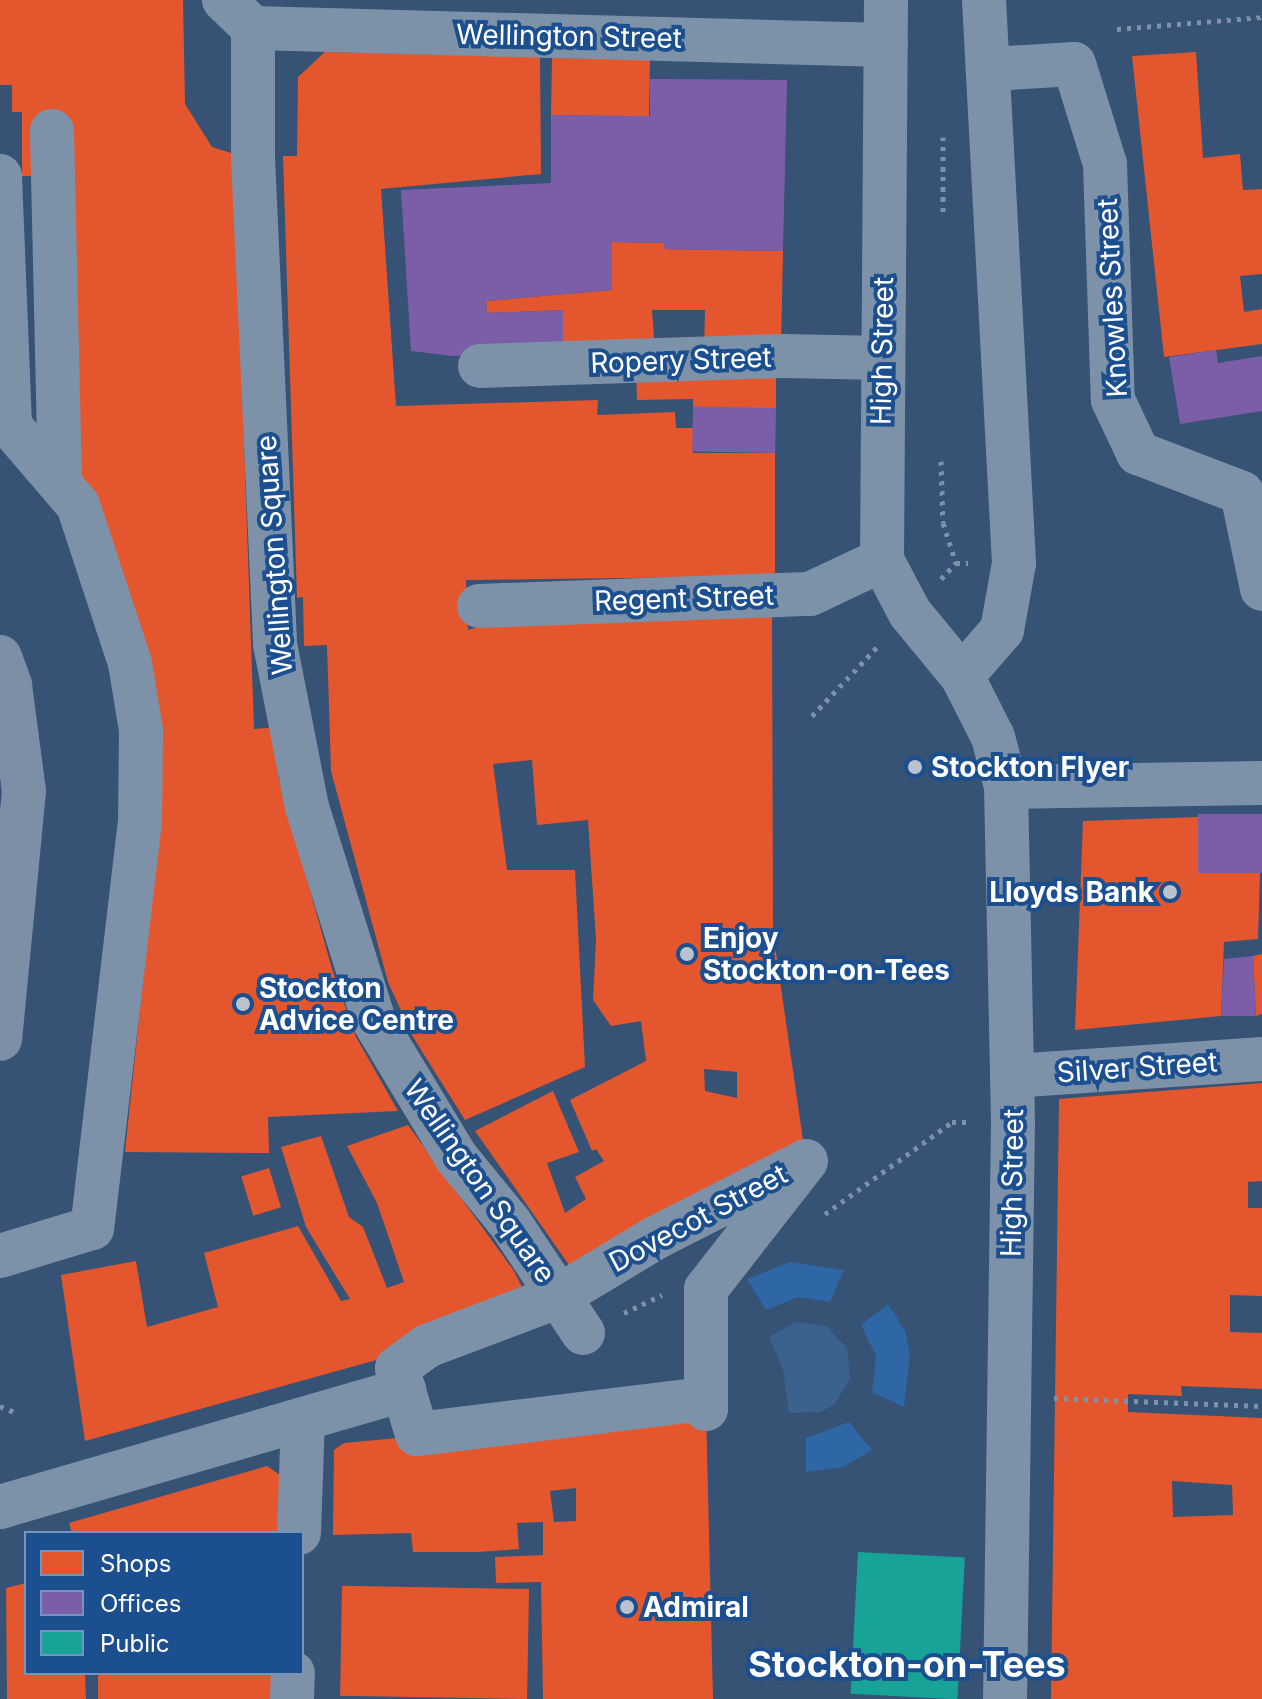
<!DOCTYPE html>
<style>
body{margin:0}
#map{position:relative;width:1262px;height:1699px;overflow:hidden;background:#365274;font-family:Inter,sans-serif}
div>[style]{position:absolute}
.green>*{inset:0;background:#2f66a5}
.water>*{inset:0;background:#3b618d}
.shops>*{inset:0;background:#e4572e;transform-origin:0 0}
.offices>*{inset:0;background:#7b5ea7;transform-origin:0 0}
.public>*{inset:0;background:#17a398;transform-origin:0 0}
.path>*{height:5px;margin-top:-2.5px;transform-origin:0;background:repeating-linear-gradient(90deg,#7d92a8 0 4px,transparent 0 10px)}
.minor>*{height:44px;margin:-22px;padding:0 22px;transform-origin:22px;border-radius:22px;background:#7d92a8}
.major>*{height:44px;margin:-22px;padding:0 22px;transform-origin:22px;border-radius:22px;background:#7d8ea7}
.dots>*{width:22px;height:22px;translate:-50% -50%;box-sizing:border-box;border:4px solid #1b4f8f;border-radius:50%}
span{translate:-50% -50%;white-space:nowrap;text-align:center;line-height:1.15;-webkit-text-stroke:8px #1b4f8f;paint-order:stroke}
.street-label{font-size:28px;color:#fff}
.poi-label{font-size:28px;color:#fff;font-weight:700}
.left{translate:0 -50%;text-align:left}
.right{translate:-100% -50%;text-align:right}
.district-label{font-size:36px;color:#fff;font-weight:700}
.legend{position:absolute;left:24px;top:1531px;width:280px;height:144px;box-sizing:border-box;background:#1b4f8f;border:2px solid #7695bc;margin:0;padding:10px 14px;list-style:none;font-size:24px;color:#fff}
.legend li{display:flex;align-items:center;gap:16px;height:40px}
.legend b{width:40px;border:2px solid #7695bc}
</style>
<div id="map">
<div class="green">
<i style="clip-path:polygon(790px 1262px,844px 1270px,830px 1302px,798px 1297px,766px 1310px,747px 1279px)"></i>
<i style="clip-path:polygon(888px 1304px,905px 1331px,910px 1354px,904px 1407px,872px 1392px,876px 1356px,861px 1325px)"></i>
<i style="clip-path:polygon(849px 1422px,872px 1450px,843px 1467px,806px 1472px,806px 1438px)"></i>
</div>
<div class="water">
<i style="clip-path:polygon(795px 1322px,826px 1326px,847px 1348px,850px 1379px,834px 1405px,820px 1412px,789px 1413px,783px 1370px,769px 1337px)"></i>
</div>
<div class="shops">
<i style="clip-path:polygon(0 0,183px 0,185px 104px,212px 147px,234px 154px,254px 729px,279px 727px,278px 776px,332px 969px,356px 1037px,398px 1111px,268px 1117px,269px 1153px,125px 1152px,159px 828px,81px 493px,68px 176px,22px 176px,22px 112px,12px 112px,12px 85px,0 85px)"></i>
<i style="clip-path:polygon(evenodd,325px 52px,540px 57px,541px 174px,381px 189px,396px 406px,598px 400px,597px 415px,675px 412px,676px 428px,693px 428px,693px 453px,775px 453px,775px 576px,466px 580px,468px 630px,510px 616px,772px 612px,773px 932px,806px 1161px,581px 1282px,475px 1131px,553px 1091px,579px 1152px,547px 1163px,565px 1213px,586px 1199px,575px 1177px,604px 1161px,596px 1149px,592px 1151px,570px 1100px,646px 1061px,641px 1021px,611px 1026px,593px 1000px,596px 940px,588px 820px,537px 825px,532px 760px,493px 764px,507px 870px,575px 870px,585px 1067px,465px 1120px,413px 1037px,388px 982px,331px 771px,327px 645px,304px 646px,303px 597px,297px 598px,283px 156px,297px 156px,298px 77px,325px 52px,704px 1069px,737px 1072px,737px 1098px,705px 1091px,704px 1069px)"></i>
<i style="clip-path:polygon(1196px 52px,1203px 158px,1240px 154px,1243px 190px,1262px 189px,1262px 274px,1240px 276px,1244px 312px,1262px 309px,1262px 344px,1164px 357px,1132px 56px)"></i>
<i style="left:552px;top:58px;width:98px;height:57px;rotate:1deg"></i>
<i style="clip-path:polygon(612px 242px,664px 243px,664px 249px,783px 251px,781px 347px,704px 351px,705px 310px,652px 310px,655px 351px,563px 352px,563px 310px,487px 313px,486px 301px,612px 290px)"></i>
<i style="clip-path:polygon(776px 367px,776px 408px,693px 410px,693px 399px,637px 400px,636px 371px)"></i>
<i style="clip-path:polygon(1198px 817px,1199px 873px,1260px 873px,1258px 939px,1224px 942px,1221px 1016px,1075px 1030px,1083px 821px)"></i>
<i style="clip-path:polygon(1262px 954px,1262px 1014px,1256px 1016px,1253px 956px)"></i>
<i style="clip-path:polygon(evenodd,1262px 1083px,1262px 1181px,1248px 1182px,1248px 1208px,1262px 1208px,1262px 1296px,1230px 1295px,1230px 1332px,1262px 1333px,1262px 1389px,1181px 1386px,1182px 1396px,1128px 1394px,1128px 1412px,1262px 1418px,1262px 1699px,1051px 1699px,1059px 1099px,1262px 1083px,1172px 1481px,1232px 1485px,1233px 1515px,1173px 1517px,1172px 1481px)"></i>
<i style="clip-path:polygon(408px 1125px,514px 1271px,528px 1299px,427px 1346px,85px 1441px,61px 1275px,136px 1261px,147px 1327px,218px 1307px,204px 1253px,298px 1226px,341px 1301px,350px 1299px,306px 1227px,281px 1147px,321px 1136px,349px 1217px,363px 1227px,387px 1288px,404px 1282px,377px 1203px,347px 1146px)"></i>
<i style="left:269px;top:1168px;width:41px;height:29px;rotate:73deg"></i>
<i style="clip-path:polygon(evenodd,706px 1409px,713px 1699px,543px 1699px,541px 1582px,496px 1583px,495px 1557px,543px 1555px,543px 1522px,517px 1523px,519px 1549px,478px 1552px,413px 1552px,411px 1533px,333px 1535px,334px 1450px,344px 1443px,706px 1409px,576px 1488px,576px 1521px,554px 1522px,550px 1491px,576px 1488px)"></i>
<i style="clip-path:polygon(267px 1466px,280px 1475px,278px 1533px,72px 1533px,69px 1523px)"></i>
<i style="clip-path:polygon(26px 1583px,26px 1673px,85px 1673px,86px 1699px,7px 1699px,6px 1588px)"></i>
<i style="left:529px;top:1589px;width:110px;height:187px;rotate:91deg"></i>
<i style="left:98px;top:1673px;width:177px;height:26px"></i>
</div>
<div class="offices">
<i style="clip-path:polygon(650px 79px,787px 80px,783px 251px,664px 249px,664px 243px,612px 242px,612px 290px,486px 301px,487px 313px,563px 310px,563px 352px,453px 356px,411px 351px,401px 190px,551px 183px,551px 115px,650px 116px)"></i>
<i style="clip-path:polygon(1216px 350px,1218px 363px,1262px 356px,1262px 411px,1180px 424px,1169px 357px)"></i>
<i style="left:776px;top:408px;width:45px;height:83px;rotate:91deg"></i>
<i style="left:1262px;top:814px;width:59px;height:64px;rotate:90deg"></i>
<i style="clip-path:polygon(1253px 956px,1256px 1016px,1221px 1016px,1224px 959px)"></i>
</div>
<div class="public">
<i style="left:858px;top:1552px;width:107px;height:142px;rotate:3deg"></i>
</div>
<div class="path">
<i style="left:1117px;top:29px;width:145px;rotate:-4.7deg"></i>
<i style="left:943px;top:137px;width:75px;rotate:90deg"></i>
<i style="left:941px;top:461px;width:62px;rotate:88.2deg"></i>
<i style="left:943px;top:523px;width:42px;rotate:72deg"></i>
<i style="left:941px;top:579px;width:22px;rotate:-47deg"></i>
<i style="left:956px;top:563px;width:12px"></i>
<i style="left:812px;top:716px;width:98px;rotate:-46.7deg"></i>
<i style="left:825px;top:1214px;width:157px;rotate:-35.9deg"></i>
<i style="left:952px;top:1122px;width:17px"></i>
<i style="left:624px;top:1313px;width:42px;rotate:-25.3deg"></i>
<i style="left:1054px;top:1398px;width:208px;rotate:2.2deg"></i>
<i style="left:0;top:1406px;width:15px;rotate:23deg"></i>
</div>
<div class="minor">
<i style="left:224px;top:0;width:40px;rotate:44deg"></i>
<i style="left:253px;top:28px;width:130px;rotate:90deg"></i>
<i style="left:253px;top:158px;width:486px;rotate:87.4deg"></i>
<i style="left:275px;top:644px;width:166px;rotate:78.9deg"></i>
<i style="left:307px;top:807px;width:224px;rotate:72.6deg"></i>
<i style="left:374px;top:1021px;width:159px;rotate:58.9deg"></i>
<i style="left:456px;top:1157px;width:85px;rotate:50.7deg"></i>
<i style="left:510px;top:1223px;width:132px;rotate:56.4deg"></i>
<i style="left:886px;top:0;width:560px;rotate:90.41deg"></i>
<i style="left:882px;top:560px;width:60px;rotate:62.2deg"></i>
<i style="left:910px;top:613px;width:82px;rotate:50.5deg"></i>
<i style="left:962px;top:676px;width:68px;rotate:63.1deg"></i>
<i style="left:993px;top:737px;width:52px;rotate:75.4deg"></i>
<i style="left:1006px;top:787px;width:334px;rotate:88.8deg"></i>
<i style="left:1013px;top:1121px;width:578px;rotate:90.79deg"></i>
<i style="left:253px;top:28px;width:633px;rotate:1.54deg"></i>
<i style="left:991px;top:69px;width:83px;rotate:-3.4deg"></i>
<i style="left:1074px;top:64px;width:105px;rotate:72.8deg"></i>
<i style="left:1105px;top:164px;width:236px;rotate:88.1deg"></i>
<i style="left:1113px;top:400px;width:59px;rotate:64.7deg"></i>
<i style="left:1138px;top:453px;width:111px;rotate:21deg"></i>
<i style="left:1242px;top:493px;width:98px;rotate:78.2deg"></i>
<i style="left:52px;top:131px;width:350px;rotate:88.7deg"></i>
<i style="left:0;top:176px;width:250px;rotate:87.7deg"></i>
<i style="left:10px;top:426px;width:104px;rotate:49.3deg"></i>
<i style="left:78px;top:505px;width:166px;rotate:71.8deg"></i>
<i style="left:130px;top:663px;width:68px;rotate:80.7deg"></i>
<i style="left:141px;top:730px;width:91px;rotate:90.6deg"></i>
<i style="left:140px;top:821px;width:410px;rotate:96.7deg"></i>
<i style="left:92px;top:1228px;width:96px;rotate:163.1deg"></i>
<i style="left:480px;top:366px;width:304px;rotate:-1.9deg"></i>
<i style="left:784px;top:356px;width:98px;rotate:1.2deg"></i>
<i style="left:479px;top:606px;width:331px;rotate:-2.1deg"></i>
<i style="left:810px;top:594px;width:80px;rotate:-25.3deg"></i>
<i style="left:962px;top:676px;width:61px;rotate:-49deg"></i>
<i style="left:1002px;top:630px;width:68px;rotate:-79.8deg"></i>
<i style="left:1014px;top:563px;width:564px;rotate:-93.05deg"></i>
<i style="left:1006px;top:787px;width:256px;rotate:-0.9deg"></i>
<i style="left:1012px;top:1076px;width:251px;rotate:-3.9deg"></i>
<i style="left:806px;top:1161px;width:162px;rotate:128deg"></i>
<i style="left:706px;top:1289px;width:120px;rotate:90deg"></i>
<i style="left:706px;top:1409px;width:14px;rotate:-141deg"></i>
<i style="left:695px;top:1400px;width:280px;rotate:173deg"></i>
<i style="left:417px;top:1434px;width:69px;rotate:-106.9deg"></i>
<i style="left:397px;top:1368px;width:37px;rotate:-36deg"></i>
<i style="left:427px;top:1346px;width:141px;rotate:-20.7deg"></i>
<i style="left:559px;top:1296px;width:112px;rotate:-31.1deg"></i>
<i style="left:655px;top:1238px;width:169px;rotate:-27deg"></i>
<i style="left:0;top:1507px;width:421px;rotate:-16.2deg"></i>
<i style="left:299px;top:1533px;width:114px;rotate:-88deg"></i>
<i style="left:292px;top:1699px;width:26px;rotate:-88deg"></i>
</div>
<div class="major">
<i style="left:0;top:657px;width:30px;rotate:70deg"></i>
<i style="left:10px;top:685px;width:107px;rotate:82.5deg"></i>
<i style="left:24px;top:791px;width:249px;rotate:95.5deg"></i>
</div>
<div class="dots">
<i style="left:915px;top:767px;background:#b9c2ce"></i>
<i style="left:1170px;top:892px;background:#b9c2ce"></i>
<i style="left:687px;top:954px;background:#b9c2ce"></i>
<i style="left:243px;top:1004px;background:#b9c2ce"></i>
<i style="left:627px;top:1607px;background:#b9c2ce"></i>
</div>
<div class="street-label">
<span style="left:569px;top:36px;rotate:1deg">Wellington Street</span>
<span style="left:1112px;top:298px;rotate:-93deg">Knowles Street</span>
<span style="left:882px;top:351px;rotate:-89deg">High Street</span>
<span style="left:681px;top:360px;rotate:-2deg">Ropery Street</span>
<span style="left:274px;top:555px;rotate:-94deg">Wellington Square</span>
<span style="left:684px;top:598px;rotate:-2deg">Regent Street</span>
<span style="left:1137px;top:1067px;rotate:-4deg">Silver Street</span>
<span style="left:480px;top:1181px;rotate:55deg">Wellington Square</span>
<span style="left:1012px;top:1183px;rotate:-89deg">High Street</span>
<span style="left:698px;top:1218px;rotate:-28deg">Dovecot Street</span>
</div>
<div class="poi-label">
<span class="left" style="left:931px;top:767px">Stockton Flyer</span>
<span class="right" style="left:1154px;top:892px">Lloyds Bank</span>
<span class="left" style="left:703px;top:954px">Enjoy<br>Stockton-on-Tees</span>
<span class="left" style="left:259px;top:1004px">Stockton<br>Advice Centre</span>
<span class="left" style="left:643px;top:1607px">Admiral</span>
</div>
<div class="district-label">
<span style="left:907px;top:1665px">Stockton-on-Tees</span>
</div>
<ul class="legend">
<li><b style="height:22px;background:#e4572e"></b>Shops</li>
<li><b style="height:22px;background:#7b5ea7"></b>Offices</li>
<li><b style="height:22px;background:#17a398"></b>Public</li>
</ul>
</div>
